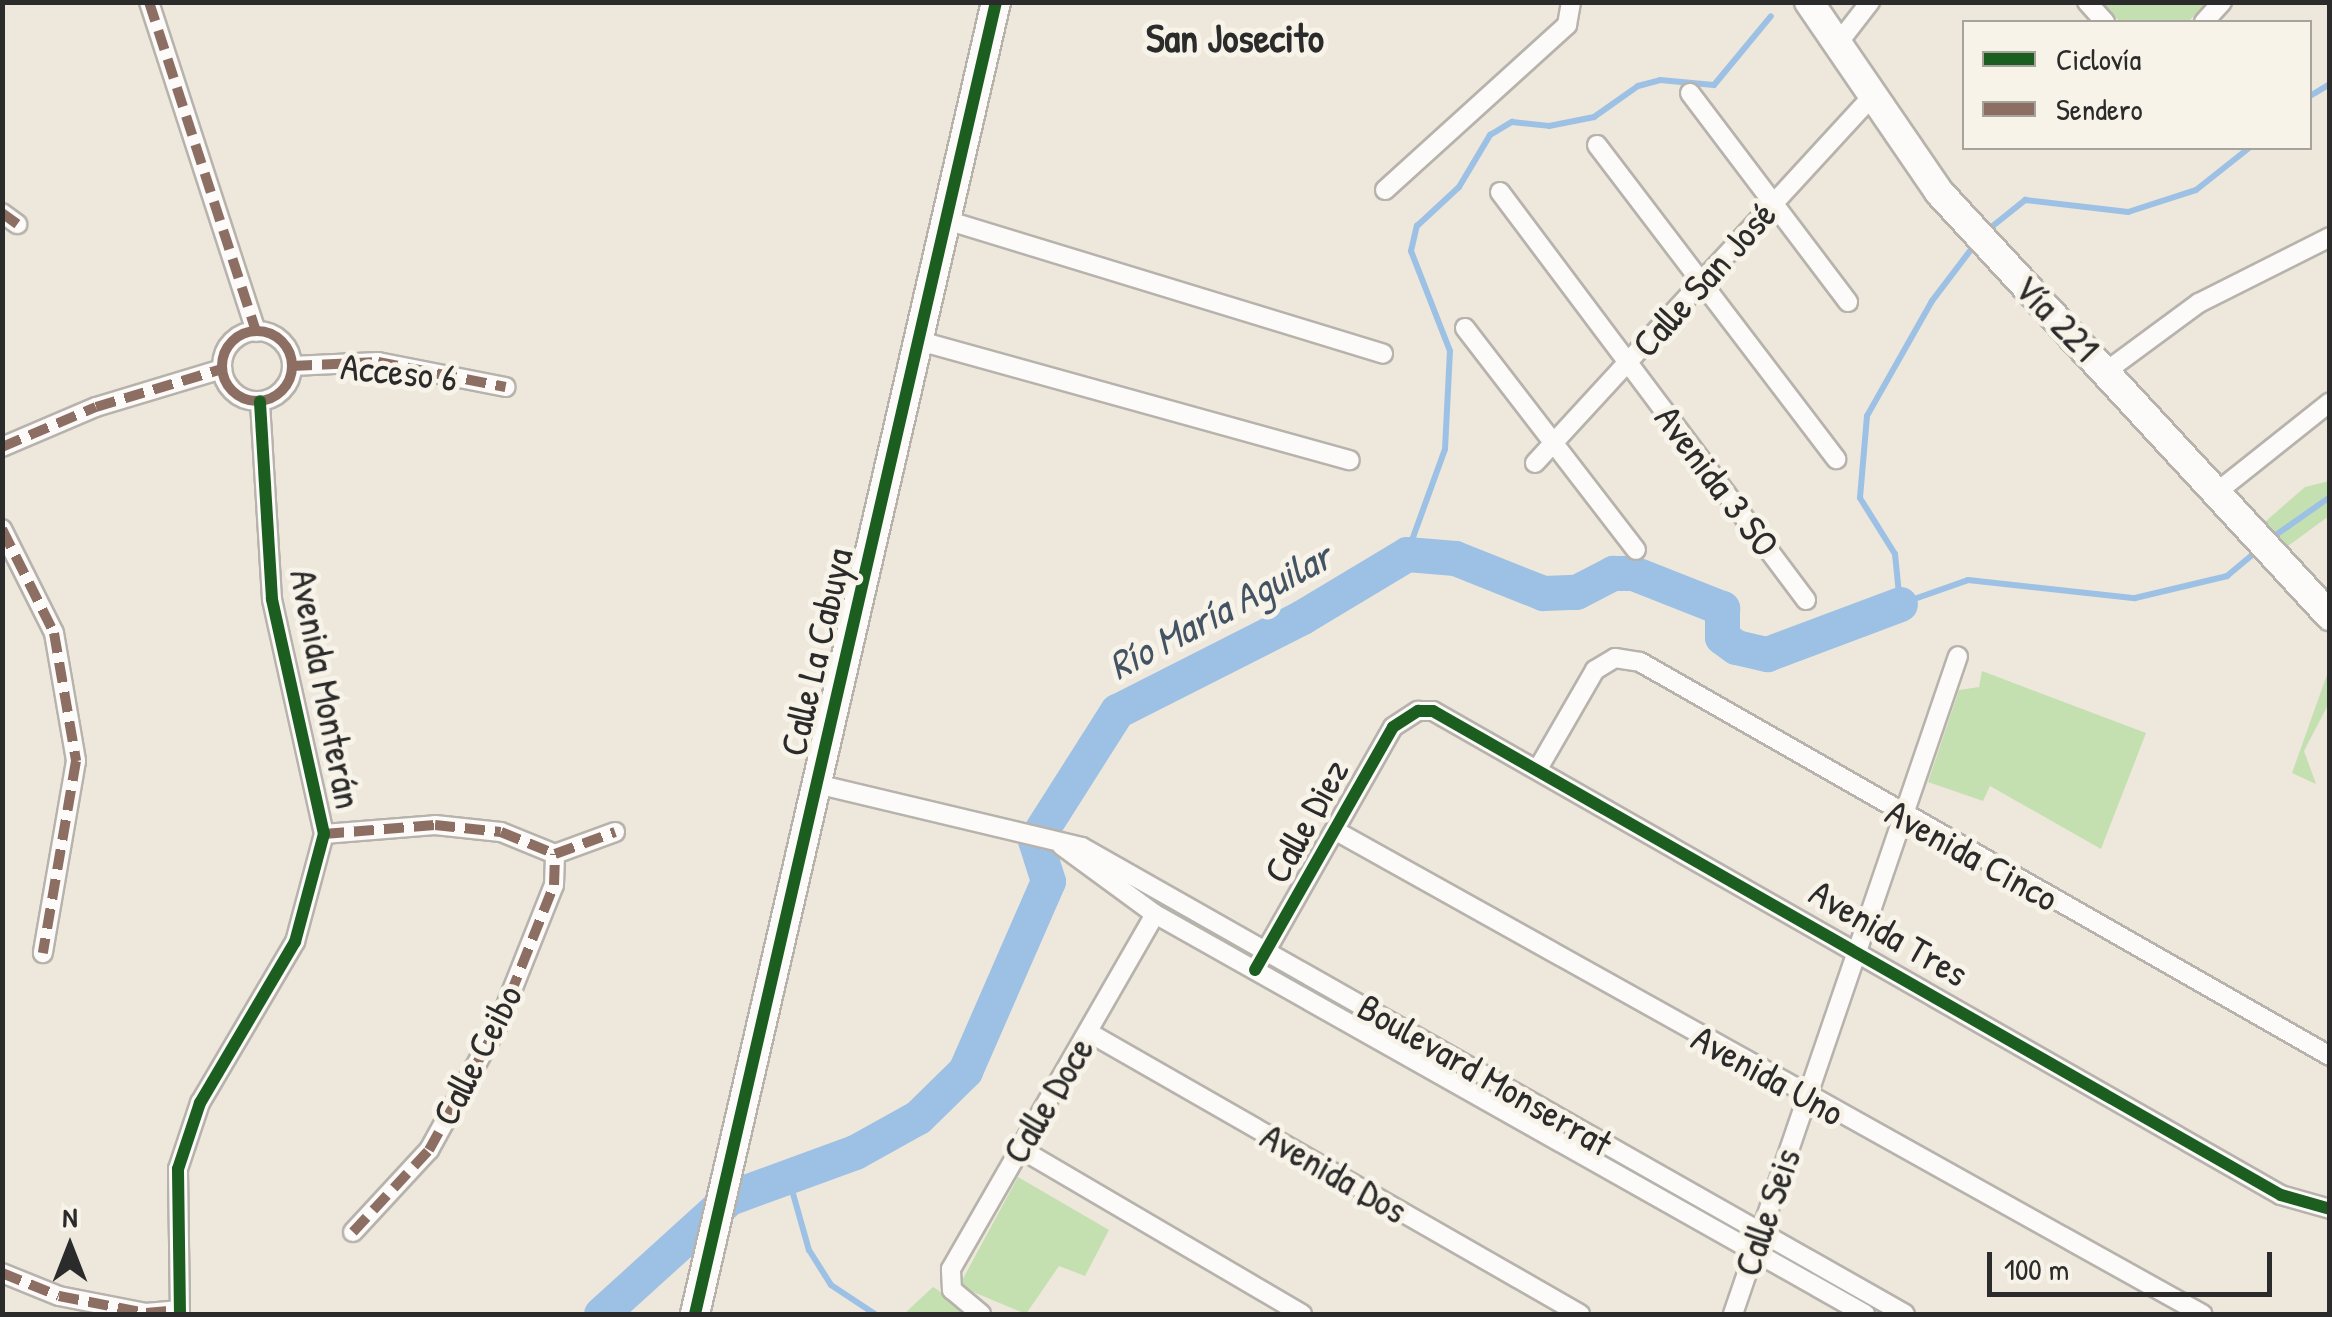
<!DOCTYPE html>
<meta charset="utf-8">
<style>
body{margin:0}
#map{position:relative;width:2332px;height:1317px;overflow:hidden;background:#ede7dc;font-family:"Patrick Hand",sans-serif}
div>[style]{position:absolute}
.green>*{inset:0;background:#c5e0b0}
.stream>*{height:6px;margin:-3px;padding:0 3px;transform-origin:3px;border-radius:3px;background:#9dc1e5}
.river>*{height:35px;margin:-17.5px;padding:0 17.5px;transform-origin:17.5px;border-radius:17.5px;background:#9dc1e5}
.roads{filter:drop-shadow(2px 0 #b7b3ac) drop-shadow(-2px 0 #b7b3ac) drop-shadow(0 2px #b7b3ac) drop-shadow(0 -2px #b7b3ac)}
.street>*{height:18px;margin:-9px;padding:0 9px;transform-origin:9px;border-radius:9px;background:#fcfbfa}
.street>.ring{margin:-9px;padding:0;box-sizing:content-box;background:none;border:18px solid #fcfbfa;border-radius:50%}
.secondary>*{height:28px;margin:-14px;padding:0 14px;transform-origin:14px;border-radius:14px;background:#fcfbfa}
.quiet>*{height:10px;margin-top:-5px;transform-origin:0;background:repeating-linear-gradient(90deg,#8d6e63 0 20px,transparent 0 30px)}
.quiet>.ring{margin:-5px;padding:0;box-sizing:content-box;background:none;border:10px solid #8d6e63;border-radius:50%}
.cycleway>*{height:12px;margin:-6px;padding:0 6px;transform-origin:6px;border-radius:6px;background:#1b5e20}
span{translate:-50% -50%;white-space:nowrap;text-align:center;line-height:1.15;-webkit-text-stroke:10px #f7f3e8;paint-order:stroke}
.street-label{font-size:38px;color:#2b2b2b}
.neighbourhood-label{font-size:40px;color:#2b2b2b;font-weight:700}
.water-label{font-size:40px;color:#435364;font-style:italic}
.frame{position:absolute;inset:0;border:5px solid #2b2b2b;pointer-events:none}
.legend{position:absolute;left:1962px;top:20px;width:350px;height:130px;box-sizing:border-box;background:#f7f3e8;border:2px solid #a5a39c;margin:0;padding:12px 18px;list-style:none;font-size:30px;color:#2b2b2b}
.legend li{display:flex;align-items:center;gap:20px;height:50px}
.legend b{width:50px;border:2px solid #a5a39c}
.north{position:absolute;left:20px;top:1197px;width:100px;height:100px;-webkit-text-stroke:8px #f7f3e8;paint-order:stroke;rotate:0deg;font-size:28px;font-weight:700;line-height:40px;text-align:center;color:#2b2b2b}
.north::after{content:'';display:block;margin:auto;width:35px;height:45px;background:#2b2b2b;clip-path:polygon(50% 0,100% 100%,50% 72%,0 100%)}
.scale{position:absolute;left:1987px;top:1252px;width:285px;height:45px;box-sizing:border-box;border:5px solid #2b2b2b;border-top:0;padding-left:12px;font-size:30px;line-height:35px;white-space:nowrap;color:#2b2b2b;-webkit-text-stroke:8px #f7f3e8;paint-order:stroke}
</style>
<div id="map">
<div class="green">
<i style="clip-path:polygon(2102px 3px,2207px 3px,2188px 22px,2120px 22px)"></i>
<i style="clip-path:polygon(2329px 481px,2329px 516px,2280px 552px,2258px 528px,2305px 487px)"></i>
<i style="clip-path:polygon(2329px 669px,2329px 703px,2304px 751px,2316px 784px,2292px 773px)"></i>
<i style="clip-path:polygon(1982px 671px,2146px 733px,2101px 849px,1990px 786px,1983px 801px,1928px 782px,1959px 690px,1979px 687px)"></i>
<i style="clip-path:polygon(1018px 1177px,1109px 1230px,1085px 1276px,1059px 1266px,1026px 1314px,959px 1286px)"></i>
<i style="clip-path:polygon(933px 1287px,975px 1314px,904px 1314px)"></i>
</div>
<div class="stream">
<i style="left:2310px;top:96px;width:23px;rotate:-31deg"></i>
<i style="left:1984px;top:233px;width:53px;rotate:-38.8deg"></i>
<i style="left:2025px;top:200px;width:104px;rotate:6.6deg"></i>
<i style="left:2128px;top:212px;width:71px;rotate:-17.9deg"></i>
<i style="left:2196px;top:190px;width:68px;rotate:-38.4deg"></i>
<i style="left:1976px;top:243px;width:73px;rotate:127.2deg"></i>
<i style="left:1932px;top:301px;width:132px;rotate:119.5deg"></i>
<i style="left:1867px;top:416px;width:82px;rotate:94.9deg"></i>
<i style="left:1860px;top:498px;width:66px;rotate:58deg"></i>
<i style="left:1895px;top:554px;width:50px;rotate:84.3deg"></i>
<i style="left:1900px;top:604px;width:72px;rotate:-19.4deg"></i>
<i style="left:1968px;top:580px;width:168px;rotate:6.2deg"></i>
<i style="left:2135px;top:598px;width:95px;rotate:-13.4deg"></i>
<i style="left:2227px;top:576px;width:39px;rotate:-40deg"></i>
<i style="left:2270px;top:539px;width:73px;rotate:-35deg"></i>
<i style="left:1407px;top:554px;width:112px;rotate:-70.1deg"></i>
<i style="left:1445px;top:449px;width:98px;rotate:-87.1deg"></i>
<i style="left:1450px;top:351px;width:107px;rotate:-111.3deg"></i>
<i style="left:1411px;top:251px;width:26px;rotate:-77deg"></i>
<i style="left:1417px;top:226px;width:57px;rotate:-42.9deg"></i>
<i style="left:1459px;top:187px;width:61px;rotate:-59.2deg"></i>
<i style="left:1490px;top:135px;width:26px;rotate:-31deg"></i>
<i style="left:1512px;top:122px;width:37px;rotate:6deg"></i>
<i style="left:1549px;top:126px;width:46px;rotate:-11.3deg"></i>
<i style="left:1594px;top:117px;width:54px;rotate:-35.2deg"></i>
<i style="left:1638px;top:86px;width:23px;rotate:-15deg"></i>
<i style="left:1660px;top:80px;width:54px;rotate:5.3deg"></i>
<i style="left:1714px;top:85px;width:89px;rotate:-50.4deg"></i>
<i style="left:788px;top:1176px;width:77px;rotate:74.2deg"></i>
<i style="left:809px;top:1250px;width:41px;rotate:57.8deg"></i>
<i style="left:831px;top:1285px;width:53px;rotate:33.4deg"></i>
</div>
<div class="river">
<i style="left:601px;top:1314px;width:173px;rotate:-42.2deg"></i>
<i style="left:729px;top:1198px;width:134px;rotate:-20.1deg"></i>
<i style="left:855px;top:1152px;width:72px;rotate:-29.1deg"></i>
<i style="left:918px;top:1117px;width:66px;rotate:-44.4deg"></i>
<i style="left:965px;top:1071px;width:207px;rotate:-66.4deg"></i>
<i style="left:1048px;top:881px;width:43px;rotate:-107.6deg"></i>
<i style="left:1035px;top:840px;width:153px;rotate:-57.6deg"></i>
<i style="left:1117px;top:711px;width:208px;rotate:-26.9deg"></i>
<i style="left:1302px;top:617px;width:122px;rotate:-31deg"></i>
<i style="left:1407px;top:554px;width:48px;rotate:4.8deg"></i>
<i style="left:1455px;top:558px;width:95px;rotate:21.7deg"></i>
<i style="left:1543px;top:593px;width:33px;rotate:-2deg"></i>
<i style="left:1576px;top:592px;width:42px;rotate:-27.2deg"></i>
<i style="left:1613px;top:573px;width:20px"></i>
<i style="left:1633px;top:573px;width:96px;rotate:21.5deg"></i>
<i style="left:1722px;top:608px;width:29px;rotate:90deg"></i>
<i style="left:1722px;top:637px;width:17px;rotate:36deg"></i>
<i style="left:1736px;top:647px;width:32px;rotate:13deg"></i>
<i style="left:1767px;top:654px;width:142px;rotate:-20.6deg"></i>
</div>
<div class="roads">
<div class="street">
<i style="left:149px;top:2px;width:347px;rotate:72deg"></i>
<i style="left:2087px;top:2px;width:27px;rotate:48deg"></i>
<i style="left:2204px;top:22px;width:27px;rotate:-48deg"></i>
<i style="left:1839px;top:42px;width:51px;rotate:-52.2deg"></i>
<i style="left:1690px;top:93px;width:262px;rotate:52.9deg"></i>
<i style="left:1597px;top:145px;width:395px;rotate:52.7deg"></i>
<i style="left:1385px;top:190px;width:246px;rotate:-42.2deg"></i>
<i style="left:1567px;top:25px;width:23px;rotate:-80deg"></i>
<i style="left:1500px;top:192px;width:510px;rotate:53.13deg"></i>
<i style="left:2px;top:213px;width:19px;rotate:36deg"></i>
<i style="left:946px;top:220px;width:457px;rotate:17deg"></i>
<i style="left:1465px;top:328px;width:280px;rotate:52.4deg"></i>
<i class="ring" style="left:222px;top:331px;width:52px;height:52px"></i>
<i style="left:916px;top:340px;width:450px;rotate:15.5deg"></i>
<i style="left:292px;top:366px;width:86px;rotate:-2.7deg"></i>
<i style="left:378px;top:362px;width:130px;rotate:11.1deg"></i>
<i style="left:2108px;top:370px;width:113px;rotate:-36.4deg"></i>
<i style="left:2199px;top:303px;width:147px;rotate:-26.7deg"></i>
<i style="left:2px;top:447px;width:102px;rotate:-23.1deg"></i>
<i style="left:96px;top:407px;width:132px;rotate:-16.8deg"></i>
<i style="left:1535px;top:463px;width:500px;rotate:-47.4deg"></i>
<i style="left:2217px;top:492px;width:144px;rotate:-38.5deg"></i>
<i style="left:2px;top:529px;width:116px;rotate:63.4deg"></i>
<i style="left:54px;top:633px;width:130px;rotate:80.2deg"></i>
<i style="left:76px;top:761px;width:195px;rotate:99.8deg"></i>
<i style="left:1539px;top:767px;width:112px;rotate:-60deg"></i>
<i style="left:1595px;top:670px;width:23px;rotate:-31deg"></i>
<i style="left:1615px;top:658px;width:25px;rotate:9deg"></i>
<i style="left:1640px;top:662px;width:795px;rotate:29.73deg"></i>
<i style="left:817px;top:784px;width:272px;rotate:13.4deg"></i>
<i style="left:1082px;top:847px;width:946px;rotate:29.57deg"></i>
<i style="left:1336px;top:831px;width:992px;rotate:29.15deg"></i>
<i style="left:324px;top:834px;width:111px;rotate:-4.6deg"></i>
<i style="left:435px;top:825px;width:66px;rotate:6.1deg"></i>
<i style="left:501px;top:832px;width:58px;rotate:22.2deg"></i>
<i style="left:555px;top:854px;width:64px;rotate:-20.1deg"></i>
<i style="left:1062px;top:846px;width:115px;rotate:36.2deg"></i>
<i style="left:1155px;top:914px;width:815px;rotate:29.4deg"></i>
<i style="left:1255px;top:970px;width:279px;rotate:-60.4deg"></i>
<i style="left:1393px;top:727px;width:30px;rotate:-33deg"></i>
<i style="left:1418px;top:711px;width:15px"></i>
<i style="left:1433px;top:711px;width:976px;rotate:29.72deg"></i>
<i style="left:2281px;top:1195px;width:51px;rotate:15.9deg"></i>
<i style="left:1088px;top:1032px;width:567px;rotate:29.82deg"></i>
<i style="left:1019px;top:1148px;width:328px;rotate:30.4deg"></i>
<i style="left:353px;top:1232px;width:112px;rotate:-47.2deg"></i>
<i style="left:429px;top:1150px;width:145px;rotate:-61.1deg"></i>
<i style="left:499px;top:1023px;width:149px;rotate:-68.3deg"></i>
<i style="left:554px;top:885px;width:31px;rotate:-88deg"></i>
<i style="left:2px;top:1273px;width:61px;rotate:22deg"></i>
<i style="left:59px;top:1296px;width:89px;rotate:11.1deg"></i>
<i style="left:146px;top:1313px;width:34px;rotate:-5deg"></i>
<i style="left:180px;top:1314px;width:145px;rotate:-90.8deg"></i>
<i style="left:178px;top:1169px;width:70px;rotate:-71.6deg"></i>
<i style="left:200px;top:1103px;width:187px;rotate:-59.5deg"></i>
<i style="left:295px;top:942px;width:112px;rotate:-75deg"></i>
<i style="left:324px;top:834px;width:241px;rotate:-102.5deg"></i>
<i style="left:272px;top:599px;width:198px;rotate:-93.5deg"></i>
<i style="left:981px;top:1314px;width:38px;rotate:-140deg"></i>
<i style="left:952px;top:1290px;width:21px;rotate:-93deg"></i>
<i style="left:951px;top:1269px;width:409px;rotate:-60.1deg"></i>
<i style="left:1733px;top:1314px;width:695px;rotate:-71.12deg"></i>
</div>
<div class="secondary">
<i style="left:1809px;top:2px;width:230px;rotate:55.6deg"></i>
<i style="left:1939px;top:192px;width:577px;rotate:47.32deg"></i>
<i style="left:695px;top:1314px;width:1346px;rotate:-77.08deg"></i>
</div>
</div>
<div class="quiet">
<i style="left:149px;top:2px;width:347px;rotate:72deg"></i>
<i style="left:2px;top:213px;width:19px;rotate:36deg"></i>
<i class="ring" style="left:222px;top:331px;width:60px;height:60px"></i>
<i style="left:292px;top:366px;width:86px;rotate:-2.7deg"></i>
<i style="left:378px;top:362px;width:130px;rotate:11.1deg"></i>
<i style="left:2px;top:447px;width:102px;rotate:-23.1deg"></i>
<i style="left:96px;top:407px;width:132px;rotate:-16.8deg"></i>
<i style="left:2px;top:529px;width:116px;rotate:63.4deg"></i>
<i style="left:54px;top:633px;width:130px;rotate:80.2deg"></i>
<i style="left:76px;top:761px;width:195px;rotate:99.8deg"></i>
<i style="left:324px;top:834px;width:111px;rotate:-4.6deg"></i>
<i style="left:435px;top:825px;width:66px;rotate:6.1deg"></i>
<i style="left:501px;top:832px;width:58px;rotate:22.2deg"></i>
<i style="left:555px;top:854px;width:64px;rotate:-20.1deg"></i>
<i style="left:353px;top:1232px;width:112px;rotate:-47.2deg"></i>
<i style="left:429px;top:1150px;width:145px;rotate:-61.1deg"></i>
<i style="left:499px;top:1023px;width:149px;rotate:-68.3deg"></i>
<i style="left:554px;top:885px;width:31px;rotate:-88deg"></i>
<i style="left:2px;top:1273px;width:61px;rotate:22deg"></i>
<i style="left:59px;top:1296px;width:89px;rotate:11.1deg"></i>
<i style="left:146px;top:1313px;width:34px;rotate:-5deg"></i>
</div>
<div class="cycleway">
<i style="left:1255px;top:970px;width:279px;rotate:-60.4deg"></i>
<i style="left:1393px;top:727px;width:30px;rotate:-33deg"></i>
<i style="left:1418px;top:711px;width:15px"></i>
<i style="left:1433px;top:711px;width:976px;rotate:29.72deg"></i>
<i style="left:2281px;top:1195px;width:51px;rotate:15.9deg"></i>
<i style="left:180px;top:1314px;width:145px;rotate:-90.8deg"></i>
<i style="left:178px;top:1169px;width:70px;rotate:-71.6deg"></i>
<i style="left:200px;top:1103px;width:187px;rotate:-59.5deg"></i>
<i style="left:295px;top:942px;width:112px;rotate:-75deg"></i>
<i style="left:324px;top:834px;width:241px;rotate:-102.5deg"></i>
<i style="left:272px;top:599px;width:198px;rotate:-93.5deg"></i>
<i style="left:695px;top:1314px;width:1346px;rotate:-77.08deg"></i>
</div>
<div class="street-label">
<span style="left:1704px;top:279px;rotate:-48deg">Calle San José</span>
<span style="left:2057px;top:318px;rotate:46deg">Vía 221</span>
<span style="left:399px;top:372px;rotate:6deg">Acceso 6</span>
<span style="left:1717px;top:481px;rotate:53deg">Avenida 3 SO</span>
<span style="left:816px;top:652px;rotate:-77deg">Calle La Cabuya</span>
<span style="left:326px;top:689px;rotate:79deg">Avenida Monterán</span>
<span style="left:1306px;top:821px;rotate:-61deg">Calle Diez</span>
<span style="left:1972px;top:855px;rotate:29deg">Avenida Cinco</span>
<span style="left:1889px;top:933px;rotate:30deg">Avenida Tres</span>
<span style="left:477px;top:1055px;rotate:-63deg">Calle Ceibo</span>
<span style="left:1485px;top:1075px;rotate:30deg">Boulevard Monserrat</span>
<span style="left:1768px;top:1075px;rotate:29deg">Avenida Uno</span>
<span style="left:1048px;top:1100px;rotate:-59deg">Calle Doce</span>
<span style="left:1334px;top:1173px;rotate:30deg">Avenida Dos</span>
<span style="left:1767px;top:1212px;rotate:-71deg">Calle Seis</span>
</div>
<div class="neighbourhood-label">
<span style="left:1235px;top:37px">San Josecito</span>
</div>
<div class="water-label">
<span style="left:1219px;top:610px;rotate:-28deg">Río María Aguilar</span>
</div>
<div class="frame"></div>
<ul class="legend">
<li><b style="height:12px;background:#1b5e20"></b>Ciclovía</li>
<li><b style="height:12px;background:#8d6e63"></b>Sendero</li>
</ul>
<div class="north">N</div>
<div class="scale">100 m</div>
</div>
